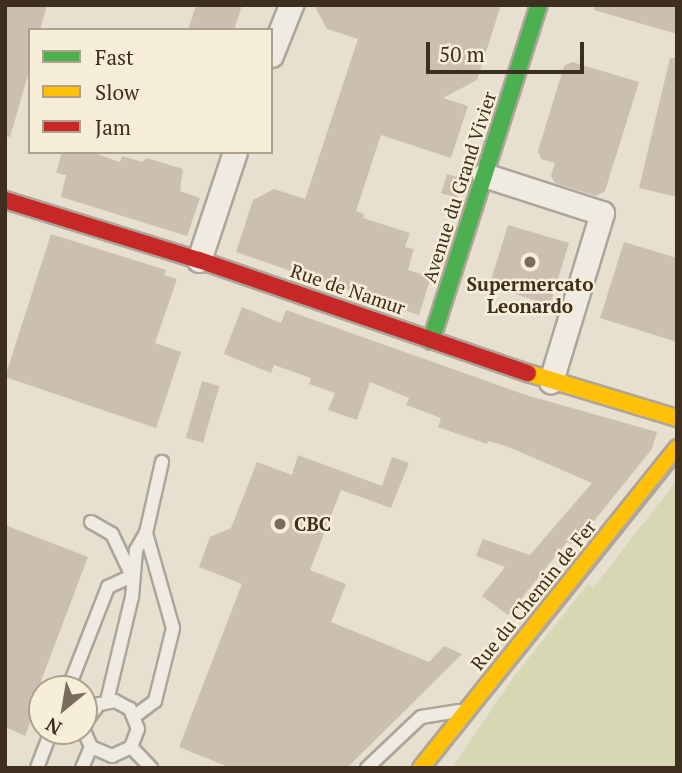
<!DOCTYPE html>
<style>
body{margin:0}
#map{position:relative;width:682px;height:773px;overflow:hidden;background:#e7e0d1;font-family:"PT Serif",serif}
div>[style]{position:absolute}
.green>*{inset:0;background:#d6d7b3}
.building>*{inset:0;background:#cbbfb2;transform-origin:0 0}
.roads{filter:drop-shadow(2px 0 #ada599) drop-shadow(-2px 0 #ada599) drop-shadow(0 2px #ada599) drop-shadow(0 -2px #ada599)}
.lane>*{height:12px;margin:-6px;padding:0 6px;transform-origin:6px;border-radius:6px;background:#efebe3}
.street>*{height:23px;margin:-11.5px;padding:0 11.5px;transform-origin:11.5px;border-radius:11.5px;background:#efebe3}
.fast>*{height:16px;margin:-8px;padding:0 8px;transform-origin:8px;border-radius:8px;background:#4caf50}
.slow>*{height:16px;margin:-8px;padding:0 8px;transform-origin:8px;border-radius:8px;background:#ffc107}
.jam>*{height:16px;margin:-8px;padding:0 8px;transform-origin:8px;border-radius:8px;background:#c62828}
.tram>*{height:2px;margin:-1px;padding:0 1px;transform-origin:1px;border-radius:1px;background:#afaaa2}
.dots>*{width:19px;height:19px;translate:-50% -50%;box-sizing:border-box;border:4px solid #f7eed8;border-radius:50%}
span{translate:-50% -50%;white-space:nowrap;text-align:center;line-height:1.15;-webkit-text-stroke:5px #f7eed8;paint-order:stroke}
.street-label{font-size:19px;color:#3d2e20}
.poi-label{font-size:19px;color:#3d2e20;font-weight:700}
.left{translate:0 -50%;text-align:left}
.frame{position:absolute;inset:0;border:7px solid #3d2e20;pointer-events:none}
.legend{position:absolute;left:28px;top:28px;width:245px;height:126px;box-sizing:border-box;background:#f7eed8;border:2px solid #ada18e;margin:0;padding:9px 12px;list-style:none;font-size:21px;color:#3d2e20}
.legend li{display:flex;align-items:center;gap:14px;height:35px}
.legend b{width:35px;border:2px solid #ada18e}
.north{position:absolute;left:28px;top:675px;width:70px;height:70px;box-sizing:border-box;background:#f7eed8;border:2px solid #ada18e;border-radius:50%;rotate:210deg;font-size:19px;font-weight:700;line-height:28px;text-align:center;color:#3d2e20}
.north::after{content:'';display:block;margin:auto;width:24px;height:32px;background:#786c5e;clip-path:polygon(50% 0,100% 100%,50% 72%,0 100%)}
.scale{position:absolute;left:426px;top:42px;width:158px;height:32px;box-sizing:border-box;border:4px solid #3d2e20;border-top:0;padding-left:9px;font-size:21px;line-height:24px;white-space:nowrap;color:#3d2e20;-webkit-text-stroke:5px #f7eed8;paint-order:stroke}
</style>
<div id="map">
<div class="green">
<i style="clip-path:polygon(677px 480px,677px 768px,452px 768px,515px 675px,588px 584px,593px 588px)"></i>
</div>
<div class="building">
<i style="clip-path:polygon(5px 5px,47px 5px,40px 30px,30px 30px,30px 68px,10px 137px,5px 136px)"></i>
<i style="clip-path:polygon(196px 5px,242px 5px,234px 30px,188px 30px)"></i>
<i style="clip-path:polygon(314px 5px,501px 5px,477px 80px,443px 98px,468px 106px,451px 158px,381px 135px,356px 211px,364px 214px,363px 218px,410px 233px,405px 247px,414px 249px,408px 270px,431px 277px,419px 315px,236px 252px,253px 200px,274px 189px,305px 199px,358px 39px,327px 29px)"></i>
<i style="clip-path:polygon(595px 5px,677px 5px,677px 34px,594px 10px)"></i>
<i style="clip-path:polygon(670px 58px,677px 58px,677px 197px,639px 188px)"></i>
<i style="clip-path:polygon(572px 62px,639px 82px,605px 191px,596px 196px,555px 183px,551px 176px,555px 163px,541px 159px,538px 151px,564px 66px)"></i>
<i style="clip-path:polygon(62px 152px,91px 152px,120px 162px,122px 156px,142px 162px,147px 158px,183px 169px,180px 191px,200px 198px,187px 236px,61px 197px,66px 175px,56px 173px)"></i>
<i style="left:447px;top:174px;width:17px;height:20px;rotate:17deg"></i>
<i style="clip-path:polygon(508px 225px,569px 243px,550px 305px,495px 288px,491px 280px)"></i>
<i style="clip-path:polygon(51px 234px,166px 270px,164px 275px,177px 279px,155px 343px,181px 352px,156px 428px,5px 377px)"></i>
<i style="clip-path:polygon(624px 242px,677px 258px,677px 342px,600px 318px)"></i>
<i style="clip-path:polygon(242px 307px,281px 323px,286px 310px,526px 395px,657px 432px,652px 449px,586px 531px,571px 544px,567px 542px,508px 615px,482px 596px,505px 567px,476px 556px,483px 539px,530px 555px,592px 483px,506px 446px,488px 441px,487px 444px,438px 427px,441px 418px,406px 405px,409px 398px,370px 382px,357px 420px,328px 410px,335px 393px,309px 384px,311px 378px,274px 365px,271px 373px,224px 354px)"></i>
<i style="left:202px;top:381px;width:18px;height:59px;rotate:16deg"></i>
<i style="clip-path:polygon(298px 455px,382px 486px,392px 457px,409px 463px,391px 508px,341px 490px,310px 570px,346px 584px,331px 622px,429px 662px,444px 646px,462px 654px,347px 768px,231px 768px,179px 747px,242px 584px,199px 567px,210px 537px,231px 528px,257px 462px,292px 475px)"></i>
<i style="clip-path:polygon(5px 525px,88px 557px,41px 681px,45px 683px,25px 736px,5px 727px)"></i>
</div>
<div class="roads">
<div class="lane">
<i style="left:91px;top:522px;width:24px;rotate:30deg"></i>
<i style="left:112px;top:534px;width:47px;rotate:64.5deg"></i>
<i style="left:68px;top:689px;width:110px;rotate:-68.6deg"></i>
<i style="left:108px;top:587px;width:26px;rotate:-25deg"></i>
<i style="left:107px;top:701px;width:107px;rotate:-76.5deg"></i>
<i style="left:132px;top:597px;width:47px;rotate:-85.1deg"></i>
<i style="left:136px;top:550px;width:20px;rotate:-60deg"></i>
<i style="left:146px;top:533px;width:73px;rotate:-77.3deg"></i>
<i style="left:135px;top:716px;width:25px;rotate:-37deg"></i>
<i style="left:155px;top:701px;width:75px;rotate:-76.1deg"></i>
<i style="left:173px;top:628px;width:99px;rotate:-105.9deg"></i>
<i style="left:84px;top:731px;width:17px;rotate:66deg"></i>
<i style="left:91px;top:747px;width:23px;rotate:23deg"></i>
<i style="left:112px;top:756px;width:21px;rotate:-25deg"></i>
<i style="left:131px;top:747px;width:19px;rotate:-69deg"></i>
<i style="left:138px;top:729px;width:22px;rotate:-112deg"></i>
<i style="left:130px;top:709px;width:17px;rotate:-152deg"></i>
<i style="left:115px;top:701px;width:16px;rotate:169deg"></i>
<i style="left:99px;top:704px;width:25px;rotate:127deg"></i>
<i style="left:131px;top:747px;width:29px;rotate:46deg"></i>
<i style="left:37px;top:768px;width:40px;rotate:-69deg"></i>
<i style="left:82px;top:768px;width:23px;rotate:-67deg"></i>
<i style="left:367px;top:768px;width:74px;rotate:-43.4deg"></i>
<i style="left:421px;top:717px;width:39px;rotate:-9deg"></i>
</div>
<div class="street">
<i style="left:271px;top:55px;width:54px;rotate:-68.2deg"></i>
<i style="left:484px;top:175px;width:124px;rotate:17.9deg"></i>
<i style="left:602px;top:213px;width:176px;rotate:106.9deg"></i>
<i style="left:199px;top:260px;width:114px;rotate:-71.6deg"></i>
</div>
<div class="fast">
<i style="left:431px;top:341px;width:353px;rotate:-72.2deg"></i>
</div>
<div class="slow">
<i style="left:528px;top:373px;width:156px;rotate:16.8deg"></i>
<i style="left:421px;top:768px;width:410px;rotate:-51.3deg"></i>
</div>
<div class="jam">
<i style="left:5px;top:200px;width:203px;rotate:17.2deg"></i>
<i style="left:199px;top:260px;width:348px;rotate:19deg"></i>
</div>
</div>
<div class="tram">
<i style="left:432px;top:768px;width:394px;rotate:-51.5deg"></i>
</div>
<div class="dots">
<i style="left:530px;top:262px;background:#786c5e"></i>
<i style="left:280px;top:524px;background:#786c5e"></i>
</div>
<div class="street-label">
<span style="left:459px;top:187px;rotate:-72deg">Avenue du Grand Vivier</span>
<span style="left:348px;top:289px;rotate:19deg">Rue de Namur</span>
<span style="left:533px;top:595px;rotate:-51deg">Rue du Chemin de Fer</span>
</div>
<div class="poi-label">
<span style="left:530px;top:295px">Supermercato<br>Leonardo</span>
<span class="left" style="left:294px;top:524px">CBC</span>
</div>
<div class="frame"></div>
<ul class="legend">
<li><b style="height:9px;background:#4caf50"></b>Fast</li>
<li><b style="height:9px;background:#ffc107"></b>Slow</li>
<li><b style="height:9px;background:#c62828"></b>Jam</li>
</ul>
<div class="north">N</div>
<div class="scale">50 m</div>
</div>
